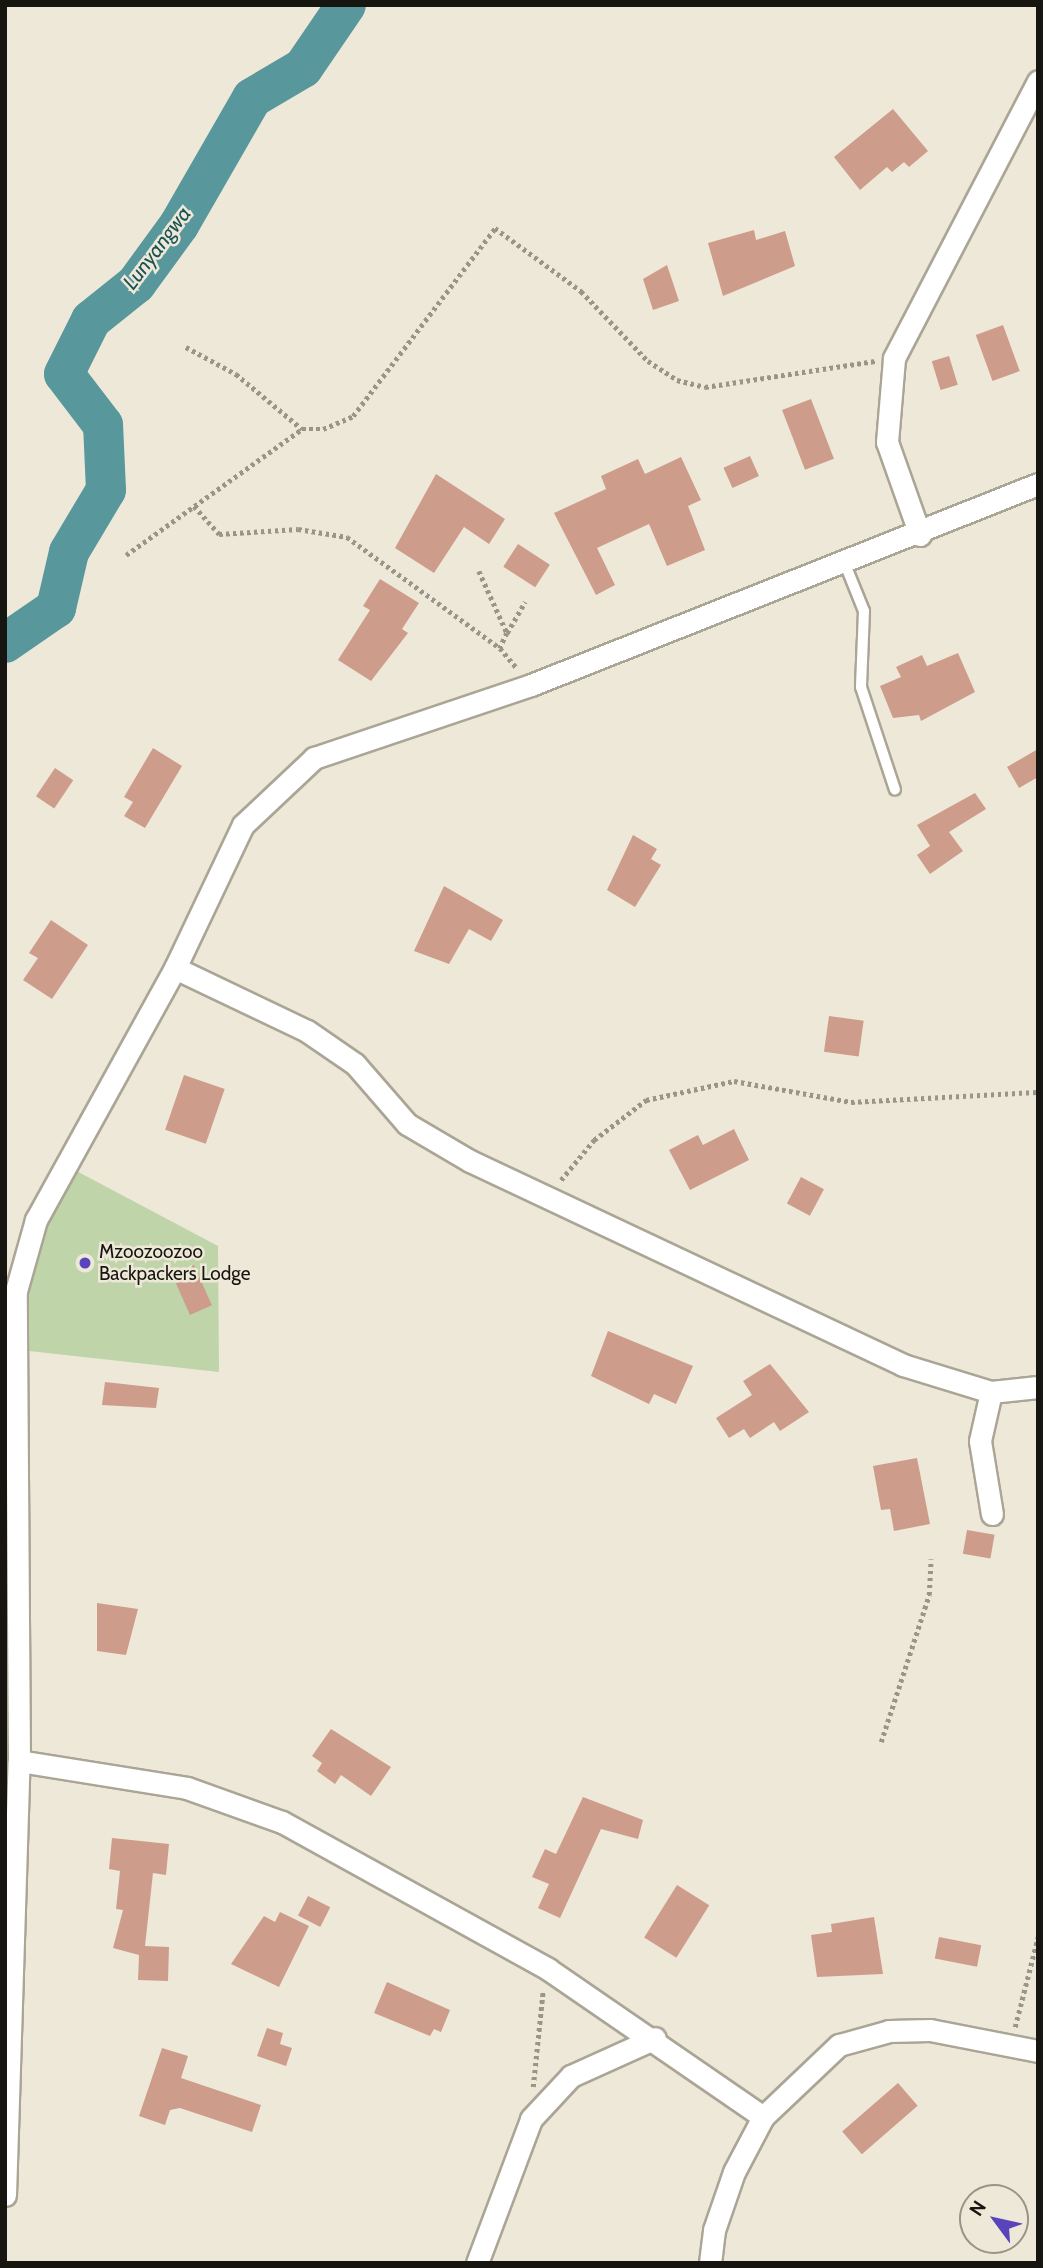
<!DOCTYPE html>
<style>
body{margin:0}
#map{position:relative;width:1043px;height:2268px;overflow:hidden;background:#eee8d8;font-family:Cabin,sans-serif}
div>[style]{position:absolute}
.green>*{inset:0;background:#bfd5a9}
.river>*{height:40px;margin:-20px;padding:0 20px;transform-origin:20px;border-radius:20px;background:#58979b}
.building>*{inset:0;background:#ce9c8b;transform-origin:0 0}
.path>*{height:4.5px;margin-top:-2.25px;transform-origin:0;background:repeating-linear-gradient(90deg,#999589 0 3.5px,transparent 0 7px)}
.roads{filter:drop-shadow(2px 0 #aba596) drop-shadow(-2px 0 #aba596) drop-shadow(0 2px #aba596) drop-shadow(0 -2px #aba596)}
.lane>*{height:10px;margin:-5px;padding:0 5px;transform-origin:5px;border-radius:5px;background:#fff}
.street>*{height:21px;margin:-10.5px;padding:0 10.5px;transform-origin:10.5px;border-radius:10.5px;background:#fff}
.dots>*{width:19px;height:19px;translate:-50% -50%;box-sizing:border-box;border:4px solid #eee8d8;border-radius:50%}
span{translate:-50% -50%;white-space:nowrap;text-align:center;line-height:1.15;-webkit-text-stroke:5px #eee8d8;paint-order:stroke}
.poi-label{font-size:19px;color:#171510}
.left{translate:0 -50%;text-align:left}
.water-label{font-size:21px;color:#195154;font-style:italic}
.frame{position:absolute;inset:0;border:7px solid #171510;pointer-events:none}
.north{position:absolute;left:959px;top:2184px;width:70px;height:70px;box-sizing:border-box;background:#eee8d8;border:2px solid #989488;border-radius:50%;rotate:303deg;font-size:19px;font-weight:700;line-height:28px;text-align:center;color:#171510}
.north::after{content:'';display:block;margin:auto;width:24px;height:32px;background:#5944bc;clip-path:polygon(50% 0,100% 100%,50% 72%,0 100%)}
</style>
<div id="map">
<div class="green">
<i style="clip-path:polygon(69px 1167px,218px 1246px,219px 1372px,20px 1350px,23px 1280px)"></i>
</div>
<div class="river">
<i style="left:5px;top:643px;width:62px;rotate:-34.5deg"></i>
<i style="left:56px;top:608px;width:57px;rotate:-76.9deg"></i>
<i style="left:69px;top:552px;width:72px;rotate:-59.2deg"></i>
<i style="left:106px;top:490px;width:65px;rotate:-92.6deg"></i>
<i style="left:103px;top:425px;width:64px;rotate:-127.4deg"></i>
<i style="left:64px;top:374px;width:60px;rotate:-63.4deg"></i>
<i style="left:91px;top:320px;width:58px;rotate:-38.7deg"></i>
<i style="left:136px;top:284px;width:73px;rotate:-53.9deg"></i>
<i style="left:179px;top:225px;width:146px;rotate:-60.1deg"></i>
<i style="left:252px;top:98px;width:59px;rotate:-30.5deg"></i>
<i style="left:303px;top:68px;width:76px;rotate:-55.7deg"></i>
</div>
<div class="building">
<i style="clip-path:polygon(893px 109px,928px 151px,909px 167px,904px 162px,892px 172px,887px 167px,860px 190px,834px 157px)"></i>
<i style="clip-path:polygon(754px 230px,756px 240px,785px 231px,795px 266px,723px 296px,708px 243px)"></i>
<i style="clip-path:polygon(667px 265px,679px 301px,653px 310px,643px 279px)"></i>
<i style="left:1003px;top:325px;width:49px;height:29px;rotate:70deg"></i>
<i style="left:949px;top:356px;width:30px;height:18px;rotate:73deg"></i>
<i style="left:811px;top:399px;width:64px;height:31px;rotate:69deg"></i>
<i style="left:750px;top:456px;width:22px;height:29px;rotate:66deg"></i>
<i style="clip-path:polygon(681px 457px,701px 500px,688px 506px,705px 550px,667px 566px,649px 524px,597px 548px,615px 585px,596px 595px,554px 513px,606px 489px,601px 476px,638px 459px,645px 474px)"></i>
<i style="clip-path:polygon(436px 474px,505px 519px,489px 544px,464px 527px,434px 573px,395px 548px)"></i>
<i style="left:518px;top:544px;width:38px;height:27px;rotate:33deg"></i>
<i style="clip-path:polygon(380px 579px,419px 603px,402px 629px,408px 633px,371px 681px,338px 660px,370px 610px,363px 606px)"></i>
<i style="clip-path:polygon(958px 653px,975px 692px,921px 721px,919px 715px,893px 718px,880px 686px,901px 677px,896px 667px,922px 655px,927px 666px)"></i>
<i style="clip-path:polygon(153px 748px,182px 766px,145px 828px,124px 816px,133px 802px,124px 797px)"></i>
<i style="clip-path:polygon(1038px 749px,1038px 777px,1019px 788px,1007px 767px)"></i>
<i style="left:55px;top:768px;width:22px;height:34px;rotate:34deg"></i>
<i style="clip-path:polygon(975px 793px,986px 809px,949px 832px,963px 851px,930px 874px,917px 855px,930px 846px,917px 825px)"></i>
<i style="clip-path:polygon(633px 835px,657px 849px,651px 859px,661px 865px,635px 907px,607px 890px)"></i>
<i style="clip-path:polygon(444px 886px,503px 920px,491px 941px,469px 929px,449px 964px,414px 951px)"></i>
<i style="clip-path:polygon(51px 920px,88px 945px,52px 999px,23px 980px,38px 958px,29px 953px)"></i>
<i style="left:829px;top:1016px;width:35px;height:36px;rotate:8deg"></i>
<i style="left:184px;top:1075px;width:43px;height:58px;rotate:19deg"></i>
<i style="clip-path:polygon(734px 1129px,749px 1160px,690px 1190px,669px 1150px,698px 1135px,703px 1145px)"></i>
<i style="left:801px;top:1177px;width:26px;height:30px;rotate:28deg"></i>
<i style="left:194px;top:1265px;width:44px;height:24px;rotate:66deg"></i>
<i style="clip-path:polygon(608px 1331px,693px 1366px,676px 1404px,654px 1394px,649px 1404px,591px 1376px)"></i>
<i style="clip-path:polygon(770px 1364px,809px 1412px,780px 1431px,774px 1422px,750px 1438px,744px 1429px,729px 1438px,716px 1418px,752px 1395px,743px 1381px)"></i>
<i style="clip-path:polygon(105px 1382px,159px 1388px,156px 1408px,102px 1405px)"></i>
<i style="clip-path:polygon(917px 1458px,930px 1524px,894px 1531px,890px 1509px,881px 1510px,873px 1466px)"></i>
<i style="left:967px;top:1530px;width:28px;height:24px;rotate:10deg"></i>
<i style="clip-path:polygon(97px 1603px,138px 1609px,126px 1655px,97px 1651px)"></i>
<i style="clip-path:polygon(331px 1729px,391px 1767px,371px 1796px,341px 1775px,335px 1784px,317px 1771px,322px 1763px,312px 1756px)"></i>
<i style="clip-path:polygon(583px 1797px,643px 1820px,638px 1839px,601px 1829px,560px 1918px,538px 1908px,549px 1884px,532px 1877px,545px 1849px,556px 1854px)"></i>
<i style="clip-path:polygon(112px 1838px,169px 1844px,166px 1875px,153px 1873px,145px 1946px,169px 1947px,168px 1981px,138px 1980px,139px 1955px,113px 1948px,123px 1910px,116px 1909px,120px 1871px,109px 1869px)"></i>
<i style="left:677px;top:1885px;width:38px;height:62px;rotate:32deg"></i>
<i style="left:308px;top:1896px;width:25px;height:22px;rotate:27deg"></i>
<i style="clip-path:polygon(280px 1912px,309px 1926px,279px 1987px,231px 1964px,264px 1916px,275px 1922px)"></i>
<i style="clip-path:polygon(874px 1917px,883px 1974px,817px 1977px,811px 1935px,832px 1932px,831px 1924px)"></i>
<i style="left:939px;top:1937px;width:43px;height:22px;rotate:11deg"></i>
<i style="clip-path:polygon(387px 1982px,450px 2010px,441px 2032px,434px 2029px,430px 2036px,374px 2013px)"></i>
<i style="clip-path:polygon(267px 2028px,283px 2033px,280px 2044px,292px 2048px,286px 2066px,257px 2056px)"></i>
<i style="clip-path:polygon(162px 2048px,188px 2056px,181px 2078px,261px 2105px,252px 2132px,180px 2108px,170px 2110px,165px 2125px,139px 2116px)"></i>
<i style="left:898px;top:2083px;width:30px;height:74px;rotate:49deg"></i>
</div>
<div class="path">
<i style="left:186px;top:347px;width:57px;rotate:28.4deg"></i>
<i style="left:236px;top:374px;width:86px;rotate:39.8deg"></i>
<i style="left:194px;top:506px;width:38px;rotate:48deg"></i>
<i style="left:219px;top:534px;width:79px;rotate:-3.6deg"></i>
<i style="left:298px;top:529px;width:50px;rotate:9.3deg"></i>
<i style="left:347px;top:537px;width:189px;rotate:36deg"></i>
<i style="left:500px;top:648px;width:25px;rotate:50deg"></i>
<i style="left:126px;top:555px;width:216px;rotate:-35.6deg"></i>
<i style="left:302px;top:429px;width:21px"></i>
<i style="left:323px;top:429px;width:33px;rotate:-23deg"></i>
<i style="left:353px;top:416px;width:236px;rotate:-52.9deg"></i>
<i style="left:495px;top:228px;width:107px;rotate:36.2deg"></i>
<i style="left:581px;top:291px;width:97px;rotate:46.3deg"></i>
<i style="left:648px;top:361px;width:35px;rotate:33deg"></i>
<i style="left:677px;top:380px;width:29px;rotate:14deg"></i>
<i style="left:705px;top:387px;width:172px;rotate:-8.7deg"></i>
<i style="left:479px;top:571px;width:68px;rotate:65.7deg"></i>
<i style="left:507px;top:633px;width:17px;rotate:115deg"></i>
<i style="left:507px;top:633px;width:36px;rotate:-60deg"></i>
<i style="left:561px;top:1180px;width:52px;rotate:-50.5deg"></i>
<i style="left:594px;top:1140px;width:66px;rotate:-37.6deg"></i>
<i style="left:646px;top:1100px;width:90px;rotate:-12.2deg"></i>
<i style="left:734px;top:1081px;width:119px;rotate:10.2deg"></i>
<i style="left:851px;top:1102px;width:187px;rotate:-3.1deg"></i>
<i style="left:881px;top:1742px;width:155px;rotate:-71.9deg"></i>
<i style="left:929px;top:1595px;width:36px;rotate:-87deg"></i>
<i style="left:1015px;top:2027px;width:93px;rotate:-75.7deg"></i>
<i style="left:533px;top:2087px;width:97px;rotate:-84.1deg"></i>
</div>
<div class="roads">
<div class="lane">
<i style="left:845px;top:564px;width:51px;rotate:68deg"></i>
<i style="left:864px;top:611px;width:76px;rotate:92.3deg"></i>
<i style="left:861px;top:687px;width:108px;rotate:71.7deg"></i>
</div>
<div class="street">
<i style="left:920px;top:535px;width:99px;rotate:-109.5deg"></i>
<i style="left:887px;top:442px;width:84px;rotate:-85.2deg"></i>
<i style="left:894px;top:358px;width:312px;rotate:-62.5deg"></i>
<i style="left:175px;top:968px;width:146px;rotate:25.5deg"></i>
<i style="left:307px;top:1031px;width:58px;rotate:34.5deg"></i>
<i style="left:355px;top:1064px;width:79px;rotate:49.1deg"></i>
<i style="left:407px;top:1124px;width:73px;rotate:30.4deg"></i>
<i style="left:470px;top:1161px;width:479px;rotate:25.2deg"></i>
<i style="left:903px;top:1365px;width:92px;rotate:17.1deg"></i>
<i style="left:991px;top:1392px;width:47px;rotate:-6.1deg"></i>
<i style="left:991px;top:1392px;width:50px;rotate:102.7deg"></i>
<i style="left:980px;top:1441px;width:74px;rotate:80.7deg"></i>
<i style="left:19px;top:1761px;width:170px;rotate:9.1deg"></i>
<i style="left:187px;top:1788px;width:101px;rotate:19.7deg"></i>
<i style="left:282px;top:1822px;width:304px;rotate:28.9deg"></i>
<i style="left:548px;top:1969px;width:261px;rotate:34.5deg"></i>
<i style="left:5px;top:2195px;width:434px;rotate:-88.2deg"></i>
<i style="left:19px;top:1761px;width:470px;rotate:-90.4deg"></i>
<i style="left:16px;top:1291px;width:74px;rotate:-74.3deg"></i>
<i style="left:36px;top:1220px;width:288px;rotate:-61.1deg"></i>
<i style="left:175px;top:968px;width:158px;rotate:-64.6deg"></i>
<i style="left:243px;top:825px;width:98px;rotate:-43.3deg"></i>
<i style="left:314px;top:758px;width:229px;rotate:-18.6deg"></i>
<i style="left:531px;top:685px;width:545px;rotate:-21.63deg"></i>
<i style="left:477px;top:2263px;width:154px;rotate:-69.4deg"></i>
<i style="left:531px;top:2119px;width:59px;rotate:-47.1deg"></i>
<i style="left:571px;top:2076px;width:92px;rotate:-24.3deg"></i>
<i style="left:710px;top:2263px;width:33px;rotate:-83deg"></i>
<i style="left:714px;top:2230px;width:61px;rotate:-71deg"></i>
<i style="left:734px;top:2172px;width:62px;rotate:-62.2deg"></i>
<i style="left:763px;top:2117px;width:105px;rotate:-43.5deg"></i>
<i style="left:839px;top:2045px;width:52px;rotate:-15.6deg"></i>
<i style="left:889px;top:2031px;width:41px;rotate:-1.4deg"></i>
<i style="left:930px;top:2030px;width:110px;rotate:11deg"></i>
</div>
</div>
<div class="dots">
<i style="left:85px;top:1263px;background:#5944bc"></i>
</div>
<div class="poi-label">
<span class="left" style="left:99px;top:1263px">Mzoozoozoo<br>Backpackers Lodge</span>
</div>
<div class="water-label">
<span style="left:157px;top:248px;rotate:-53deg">Lunyangwa</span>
</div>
<div class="frame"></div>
<div class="north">N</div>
</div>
